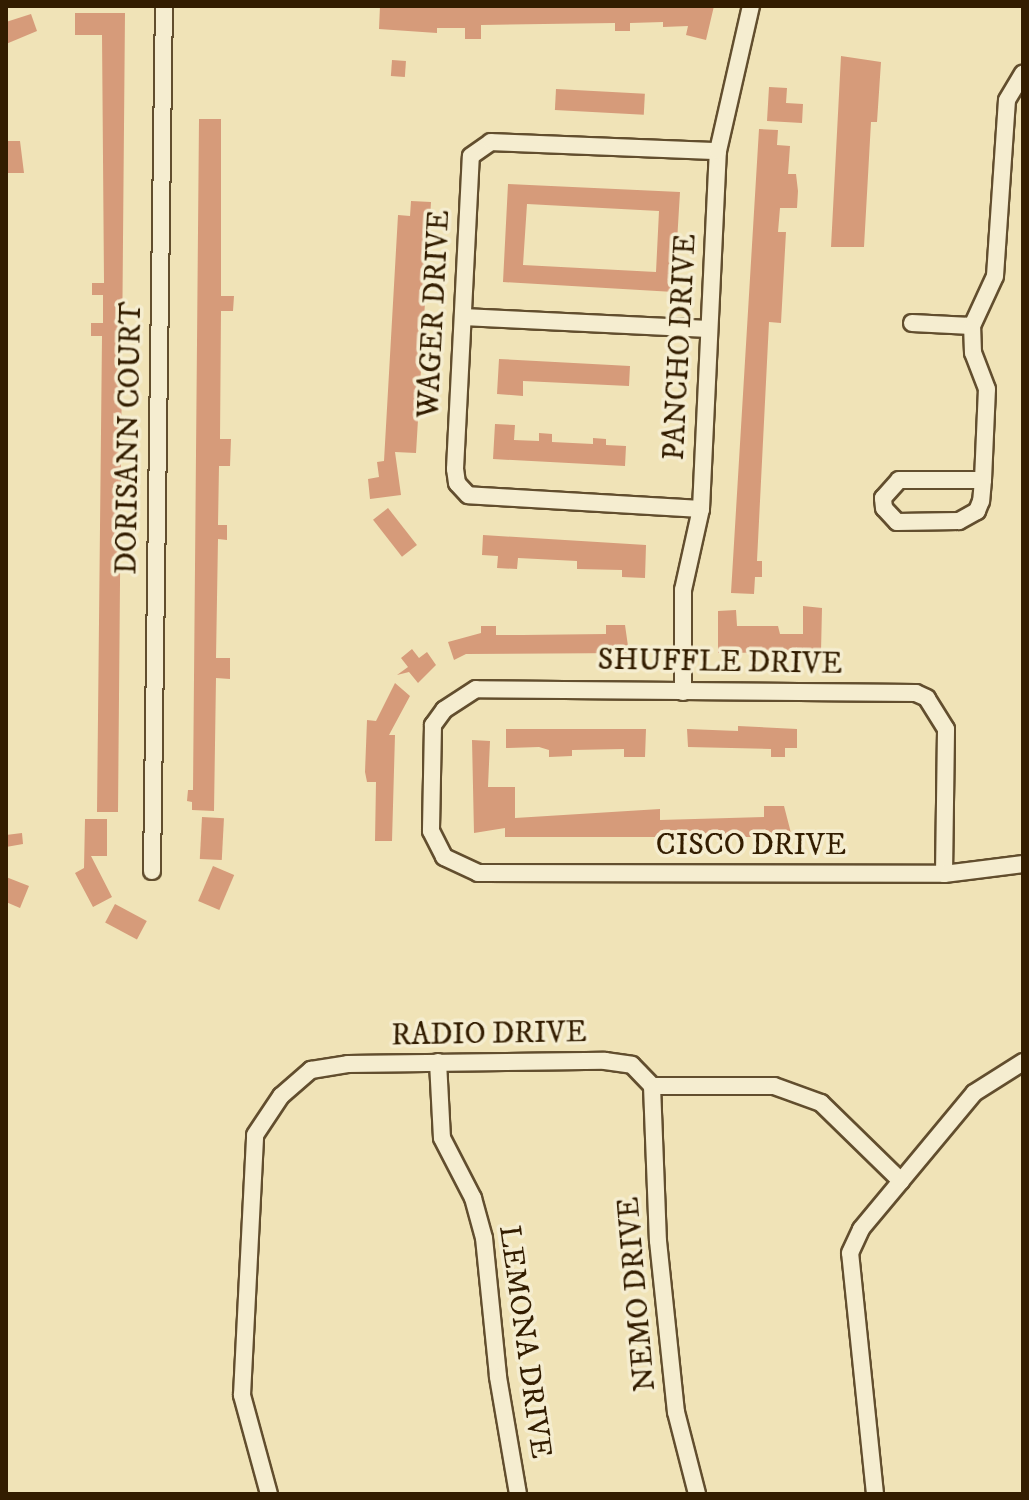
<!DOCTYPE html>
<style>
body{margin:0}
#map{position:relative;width:1029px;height:1500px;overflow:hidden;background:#f0e3b7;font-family:"IM FELL DW Pica",serif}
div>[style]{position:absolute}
.building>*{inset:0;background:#d69b7a;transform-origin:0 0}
.roads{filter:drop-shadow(2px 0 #624e2e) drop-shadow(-2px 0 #624e2e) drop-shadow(0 2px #624e2e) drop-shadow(0 -2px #624e2e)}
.street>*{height:16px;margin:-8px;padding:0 8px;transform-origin:8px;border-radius:8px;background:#f5edd0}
span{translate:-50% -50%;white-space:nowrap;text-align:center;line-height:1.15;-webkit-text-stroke:7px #f5edd0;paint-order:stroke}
.street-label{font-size:30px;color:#331d00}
.frame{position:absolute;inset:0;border:8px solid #331d00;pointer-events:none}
</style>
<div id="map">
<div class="building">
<i style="clip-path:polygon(380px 6px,456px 8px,714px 6px,706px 40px,686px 35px,688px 26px,663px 27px,663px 22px,630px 23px,630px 31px,615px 31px,615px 23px,481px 25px,481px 39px,465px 39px,465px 28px,437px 28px,437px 33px,379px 29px)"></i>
<i style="clip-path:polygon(75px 13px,125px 13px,118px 812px,97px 812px,102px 336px,91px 336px,91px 323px,103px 323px,103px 295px,92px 295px,92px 283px,104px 283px,102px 35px,75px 35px)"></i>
<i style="clip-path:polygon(31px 14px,37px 31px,6px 44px,6px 22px)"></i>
<i style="clip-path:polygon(841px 56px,881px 62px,877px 122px,871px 122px,864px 247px,831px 247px)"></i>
<i style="left:392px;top:60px;width:14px;height:16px;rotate:4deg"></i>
<i style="clip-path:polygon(769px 87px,787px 88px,786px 103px,803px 104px,802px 123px,767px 121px)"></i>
<i style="left:556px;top:89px;width:89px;height:21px;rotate:3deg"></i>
<i style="clip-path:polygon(199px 119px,221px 119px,221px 296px,234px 296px,233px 311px,221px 311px,220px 439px,231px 439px,230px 466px,219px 466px,218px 525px,227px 525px,227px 540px,218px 539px,216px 658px,230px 658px,230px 679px,216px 678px,214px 811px,192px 810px,192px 802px,187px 801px,188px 790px,193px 790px)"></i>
<i style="clip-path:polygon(759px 129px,778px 130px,777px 145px,790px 146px,788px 174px,796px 174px,798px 191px,797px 208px,780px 208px,778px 232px,786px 232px,781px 323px,769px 322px,757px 561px,762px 561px,762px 577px,755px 577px,754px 594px,731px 593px)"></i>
<i style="clip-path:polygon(6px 141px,20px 141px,24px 173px,6px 173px)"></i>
<i style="clip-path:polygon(evenodd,508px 184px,680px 192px,674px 292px,503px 282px,508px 184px,527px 204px,659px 211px,656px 272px,523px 265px,527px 204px)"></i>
<i style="clip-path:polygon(411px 201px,431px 202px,416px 453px,395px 452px,401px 495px,370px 499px,368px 479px,379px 477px,377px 462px,384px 461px,398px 215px,410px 216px)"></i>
<i style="clip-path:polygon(499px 359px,630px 366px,629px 386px,523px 381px,523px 396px,497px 394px)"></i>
<i style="clip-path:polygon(495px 424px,515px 425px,514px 440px,539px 441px,539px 433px,552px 434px,552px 442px,593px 444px,593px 438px,606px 439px,606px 445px,626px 446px,625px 466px,493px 459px)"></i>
<i style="left:388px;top:508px;width:47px;height:19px;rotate:52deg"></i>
<i style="clip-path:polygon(483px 535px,646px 545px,645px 578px,622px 577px,622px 570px,577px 569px,577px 561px,518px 558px,517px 569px,497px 568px,498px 556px,482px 555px)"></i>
<i style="clip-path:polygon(803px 606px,822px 608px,821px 652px,718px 653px,718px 611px,736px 610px,737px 626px,778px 626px,780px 634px,803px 634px)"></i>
<i style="clip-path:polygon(606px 625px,625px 625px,629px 653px,466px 654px,454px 660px,448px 642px,481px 633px,481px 626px,496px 626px,496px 635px,522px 635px,606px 634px)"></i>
<i style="clip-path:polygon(412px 649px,419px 658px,427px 652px,436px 665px,418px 683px,409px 672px,397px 675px,408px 667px,401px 658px)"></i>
<i style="clip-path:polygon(395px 683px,410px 696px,389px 735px,395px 735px,392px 841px,375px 841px,376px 782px,367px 782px,365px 772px,367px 720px,376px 721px)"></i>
<i style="clip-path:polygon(738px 726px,797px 729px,797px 748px,785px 748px,785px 757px,771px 757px,771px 749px,688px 747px,687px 729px,738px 731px)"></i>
<i style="clip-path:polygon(506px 729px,646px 729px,645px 757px,624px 757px,624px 749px,572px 750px,572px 756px,549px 757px,549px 750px,539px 747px,506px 748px)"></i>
<i style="clip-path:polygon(472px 740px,490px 741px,488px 787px,515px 787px,515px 818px,660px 809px,660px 820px,764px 817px,764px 806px,784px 806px,792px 837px,505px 837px,505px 828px,474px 833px)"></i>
<i style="left:202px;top:817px;width:22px;height:42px;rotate:3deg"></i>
<i style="clip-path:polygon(85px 819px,107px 819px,107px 856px,91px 856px,112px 897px,93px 907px,75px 873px,84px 868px)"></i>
<i style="clip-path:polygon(22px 833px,23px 844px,6px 847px,6px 835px)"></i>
<i style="left:213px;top:866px;width:23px;height:38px;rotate:23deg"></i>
<i style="clip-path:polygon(6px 877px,29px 886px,20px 908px,6px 902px)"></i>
<i style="left:115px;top:904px;width:36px;height:21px;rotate:28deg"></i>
</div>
<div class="roads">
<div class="street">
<i style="left:463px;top:317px;width:246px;rotate:2.8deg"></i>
<i style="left:912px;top:323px;width:60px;rotate:2.9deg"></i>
<i style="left:899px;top:480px;width:84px"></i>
<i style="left:983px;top:480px;width:21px;rotate:95deg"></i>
<i style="left:981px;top:501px;width:11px;rotate:112deg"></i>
<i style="left:977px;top:511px;width:21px;rotate:151deg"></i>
<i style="left:959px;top:521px;width:62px;rotate:179.1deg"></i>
<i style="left:897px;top:522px;width:19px;rotate:-133deg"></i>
<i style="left:884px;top:508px;width:10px;rotate:-96deg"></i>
<i style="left:883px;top:498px;width:24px;rotate:-48deg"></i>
<i style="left:983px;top:480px;width:91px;rotate:-87.5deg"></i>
<i style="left:987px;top:389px;width:39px;rotate:-111deg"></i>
<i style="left:973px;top:353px;width:27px;rotate:-92deg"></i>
<i style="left:972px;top:326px;width:55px;rotate:-65.3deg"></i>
<i style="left:995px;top:276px;width:176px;rotate:-86.1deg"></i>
<i style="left:1007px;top:100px;width:31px;rotate:-59deg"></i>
<i style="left:701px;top:509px;width:233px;rotate:-176.6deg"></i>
<i style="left:468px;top:495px;width:16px;rotate:-133deg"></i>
<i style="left:457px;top:483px;width:14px;rotate:-98deg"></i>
<i style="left:455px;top:469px;width:313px;rotate:-87.1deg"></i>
<i style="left:471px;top:156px;width:24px;rotate:-35deg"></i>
<i style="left:491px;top:142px;width:227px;rotate:2.3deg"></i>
<i style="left:683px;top:692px;width:102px;rotate:-90deg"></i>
<i style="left:683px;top:590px;width:83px;rotate:-77.5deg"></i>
<i style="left:701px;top:509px;width:358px;rotate:-87.3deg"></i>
<i style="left:718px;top:151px;width:149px;rotate:-77.2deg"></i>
<i style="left:152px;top:871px;width:865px;rotate:-89.21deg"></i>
<i style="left:944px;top:874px;width:145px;rotate:-89.2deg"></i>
<i style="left:946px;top:729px;width:36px;rotate:-122deg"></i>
<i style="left:927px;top:698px;width:12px;rotate:-156deg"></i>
<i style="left:916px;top:693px;width:440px;rotate:-179.5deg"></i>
<i style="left:476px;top:689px;width:38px;rotate:147deg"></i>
<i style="left:444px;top:710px;width:19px;rotate:126deg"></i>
<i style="left:433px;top:725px;width:106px;rotate:91.1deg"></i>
<i style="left:431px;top:831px;width:29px;rotate:63deg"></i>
<i style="left:444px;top:857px;width:38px;rotate:25deg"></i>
<i style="left:478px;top:873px;width:466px;rotate:0.1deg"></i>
<i style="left:944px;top:874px;width:80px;rotate:-7.2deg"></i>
<i style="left:438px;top:1062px;width:76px;rotate:87deg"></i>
<i style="left:442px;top:1138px;width:68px;rotate:62.7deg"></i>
<i style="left:473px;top:1198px;width:41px;rotate:74.6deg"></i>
<i style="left:484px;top:1238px;width:140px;rotate:84.2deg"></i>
<i style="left:498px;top:1377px;width:119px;rotate:80.3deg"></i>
<i style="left:652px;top:1086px;width:155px;rotate:87.8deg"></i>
<i style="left:658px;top:1241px;width:172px;rotate:84deg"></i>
<i style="left:676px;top:1412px;width:85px;rotate:75.6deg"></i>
<i style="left:269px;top:1494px;width:103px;rotate:-105.3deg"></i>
<i style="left:242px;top:1395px;width:260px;rotate:-87.1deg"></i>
<i style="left:255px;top:1135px;width:47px;rotate:-56.3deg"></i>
<i style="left:281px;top:1096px;width:40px;rotate:-41deg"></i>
<i style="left:311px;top:1070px;width:37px;rotate:-9deg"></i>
<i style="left:348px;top:1064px;width:257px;rotate:-0.7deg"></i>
<i style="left:605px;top:1061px;width:27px;rotate:8deg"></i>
<i style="left:632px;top:1065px;width:29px;rotate:46deg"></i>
<i style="left:652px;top:1086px;width:122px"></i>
<i style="left:774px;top:1086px;width:50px;rotate:19.9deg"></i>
<i style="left:821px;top:1103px;width:112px;rotate:44.3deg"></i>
<i style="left:901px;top:1181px;width:114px;rotate:-50.3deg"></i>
<i style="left:974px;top:1093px;width:58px;rotate:-32.3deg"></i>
<i style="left:875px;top:1494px;width:242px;rotate:-95.9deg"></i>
<i style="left:850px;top:1253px;width:26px;rotate:-65deg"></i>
<i style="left:861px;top:1229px;width:62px;rotate:-50.2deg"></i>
</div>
</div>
<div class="street-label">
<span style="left:435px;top:314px;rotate:-87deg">WAGER DRIVE</span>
<span style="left:681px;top:347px;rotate:-87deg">PANCHO DRIVE</span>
<span style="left:130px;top:438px;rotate:-89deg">DORISANN COURT</span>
<span style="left:720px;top:663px;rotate:1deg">SHUFFLE DRIVE</span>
<span style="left:751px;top:846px">CISCO DRIVE</span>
<span style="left:489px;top:1035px;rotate:-1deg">RADIO DRIVE</span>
<span style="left:638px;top:1294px;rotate:-95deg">NEMO DRIVE</span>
<span style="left:524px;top:1342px;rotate:82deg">LEMONA DRIVE</span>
</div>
<div class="frame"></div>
</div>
